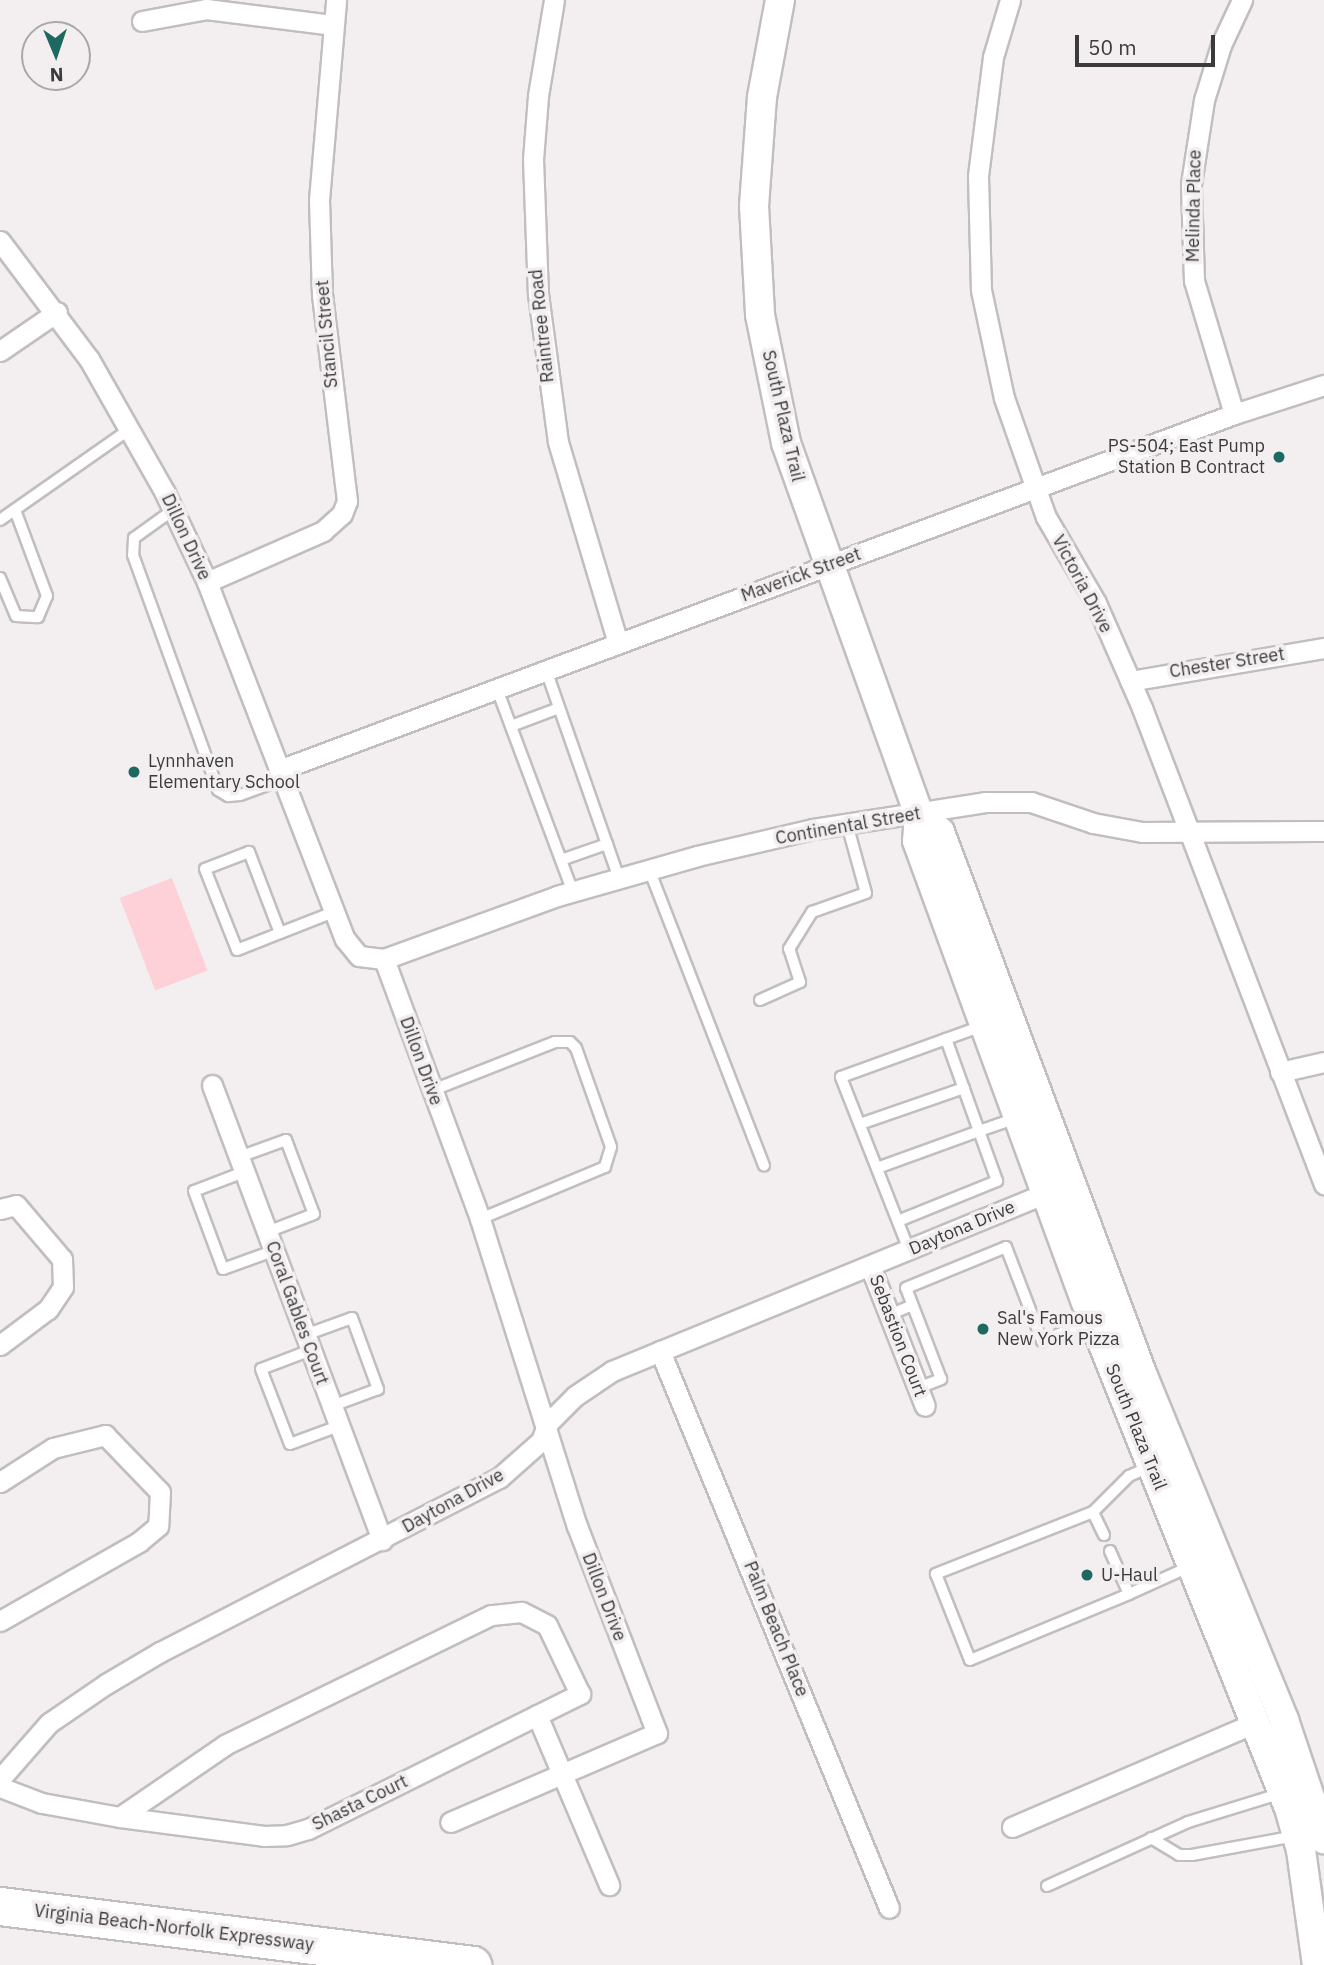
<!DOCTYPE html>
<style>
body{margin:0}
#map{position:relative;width:1324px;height:1965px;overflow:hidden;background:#f3eff0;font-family:"IBM Plex Sans",sans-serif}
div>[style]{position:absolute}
.green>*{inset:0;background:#fed0d8;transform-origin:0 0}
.roads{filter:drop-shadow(2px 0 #c2bebf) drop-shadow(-2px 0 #c2bebf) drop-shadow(0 2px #c2bebf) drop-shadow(0 -2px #c2bebf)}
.service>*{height:10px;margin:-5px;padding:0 5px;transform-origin:5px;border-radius:5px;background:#fff}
.minor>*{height:19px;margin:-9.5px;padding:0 9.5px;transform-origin:9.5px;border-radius:9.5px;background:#fff}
.secondary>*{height:28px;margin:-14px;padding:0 14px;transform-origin:14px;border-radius:14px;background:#fff}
.motorway>*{height:37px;margin:-18.5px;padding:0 18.5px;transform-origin:18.5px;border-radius:18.5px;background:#fff}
.dots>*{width:19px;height:19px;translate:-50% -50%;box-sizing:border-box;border:4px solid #f3eff0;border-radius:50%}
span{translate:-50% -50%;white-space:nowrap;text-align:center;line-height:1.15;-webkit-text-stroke:7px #f3eff0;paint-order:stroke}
.street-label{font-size:18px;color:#3c3b3b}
.poi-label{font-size:18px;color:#3c3b3b}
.right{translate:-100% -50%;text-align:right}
.left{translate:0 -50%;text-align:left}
.north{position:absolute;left:21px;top:21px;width:70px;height:70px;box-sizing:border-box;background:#f3eff0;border:2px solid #aaa7a8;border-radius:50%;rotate:178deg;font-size:19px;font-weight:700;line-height:28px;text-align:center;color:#3c3b3b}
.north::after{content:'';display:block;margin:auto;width:24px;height:32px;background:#1d6861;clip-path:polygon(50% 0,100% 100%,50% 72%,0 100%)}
.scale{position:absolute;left:1075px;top:35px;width:140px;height:32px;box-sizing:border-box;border:4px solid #3c3b3b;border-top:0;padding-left:9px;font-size:21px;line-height:24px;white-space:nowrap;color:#3c3b3b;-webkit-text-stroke:5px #f3eff0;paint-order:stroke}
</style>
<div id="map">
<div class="green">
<i style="left:172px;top:878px;width:99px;height:56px;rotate:69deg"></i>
</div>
<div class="roads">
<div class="service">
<i style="left:173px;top:510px;width:48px;rotate:144.3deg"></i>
<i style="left:134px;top:538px;width:17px;rotate:93deg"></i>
<i style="left:133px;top:555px;width:250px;rotate:70.1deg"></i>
<i style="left:218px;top:790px;width:12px;rotate:31deg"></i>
<i style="left:228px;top:796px;width:12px;rotate:-5deg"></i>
<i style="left:240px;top:795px;width:29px;rotate:-20deg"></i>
<i style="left:267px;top:785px;width:19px;rotate:-51deg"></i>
<i style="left:0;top:520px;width:159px;rotate:-35deg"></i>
<i style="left:0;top:578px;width:41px;rotate:67.2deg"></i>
<i style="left:16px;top:616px;width:22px;rotate:3deg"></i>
<i style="left:38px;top:617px;width:23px;rotate:-67deg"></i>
<i style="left:47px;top:596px;width:92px;rotate:-110.4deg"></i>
<i style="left:546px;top:670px;width:220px;rotate:70.7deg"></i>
<i style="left:497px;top:689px;width:217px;rotate:69.5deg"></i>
<i style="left:511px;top:726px;width:51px;rotate:-20.6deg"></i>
<i style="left:561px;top:860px;width:49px;rotate:-19.2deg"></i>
<i style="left:649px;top:869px;width:318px;rotate:68.8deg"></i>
<i style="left:280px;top:933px;width:87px;rotate:-110.9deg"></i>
<i style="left:249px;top:852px;width:47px;rotate:158.9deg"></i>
<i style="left:205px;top:869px;width:87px;rotate:68.4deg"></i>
<i style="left:237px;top:950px;width:46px;rotate:-21.6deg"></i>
<i style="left:280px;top:933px;width:58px;rotate:-21.3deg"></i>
<i style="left:760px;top:1000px;width:44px;rotate:-24.2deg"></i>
<i style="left:800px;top:982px;width:35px;rotate:-108deg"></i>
<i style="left:789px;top:949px;width:44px;rotate:-58.1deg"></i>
<i style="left:812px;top:912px;width:57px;rotate:-19.4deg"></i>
<i style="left:866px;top:893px;width:72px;rotate:-105.4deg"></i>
<i style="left:433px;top:1090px;width:131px;rotate:-21.5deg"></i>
<i style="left:555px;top:1042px;width:15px"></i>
<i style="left:570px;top:1042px;width:8px;rotate:45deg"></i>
<i style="left:576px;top:1048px;width:105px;rotate:70.5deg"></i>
<i style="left:611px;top:1147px;width:21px;rotate:107deg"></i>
<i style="left:605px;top:1167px;width:135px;rotate:157.4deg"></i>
<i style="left:860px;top:1124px;width:110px;rotate:-19.1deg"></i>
<i style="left:239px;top:1157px;width:50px;rotate:-19.9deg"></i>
<i style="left:286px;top:1140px;width:79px;rotate:69.3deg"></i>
<i style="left:314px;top:1214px;width:50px;rotate:159deg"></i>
<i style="left:877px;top:1168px;width:109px;rotate:-19.9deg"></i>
<i style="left:979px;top:1131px;width:98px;rotate:-109.7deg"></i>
<i style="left:244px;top:1172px;width:53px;rotate:159.2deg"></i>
<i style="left:194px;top:1191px;width:83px;rotate:69.6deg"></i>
<i style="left:223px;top:1269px;width:53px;rotate:-19.8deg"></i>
<i style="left:898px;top:1221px;width:107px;rotate:-22deg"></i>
<i style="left:997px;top:1181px;width:53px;rotate:-109.8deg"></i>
<i style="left:979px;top:1131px;width:39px;rotate:-19deg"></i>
<i style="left:909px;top:1250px;width:186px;rotate:-111.5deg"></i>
<i style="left:841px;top:1077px;width:150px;rotate:-19.9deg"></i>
<i style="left:889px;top:1315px;width:25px;rotate:-23deg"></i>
<i style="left:305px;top:1335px;width:50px;rotate:-19.9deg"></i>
<i style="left:352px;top:1318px;width:76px;rotate:69.9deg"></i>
<i style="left:378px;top:1389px;width:49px;rotate:159.7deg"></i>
<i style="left:311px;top:1350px;width:53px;rotate:159.2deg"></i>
<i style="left:261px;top:1369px;width:80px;rotate:68.9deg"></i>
<i style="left:290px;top:1444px;width:52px;rotate:-20.2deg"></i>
<i style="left:918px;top:1388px;width:25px;rotate:-21deg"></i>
<i style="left:941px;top:1379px;width:97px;rotate:-111deg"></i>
<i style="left:906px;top:1288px;width:108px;rotate:-22.3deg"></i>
<i style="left:1006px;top:1247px;width:101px;rotate:69deg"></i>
<i style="left:1042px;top:1341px;width:54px;rotate:-21.8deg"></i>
<i style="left:1093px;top:1512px;width:169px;rotate:158.5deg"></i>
<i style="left:936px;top:1574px;width:92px;rotate:68.4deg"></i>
<i style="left:970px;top:1660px;width:172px;rotate:-22.5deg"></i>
<i style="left:1104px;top:1535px;width:25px;rotate:-116deg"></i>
<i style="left:1093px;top:1512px;width:51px;rotate:-45deg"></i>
<i style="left:1129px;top:1476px;width:24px;rotate:-24deg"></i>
<i style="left:1110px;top:1551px;width:47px;rotate:66.2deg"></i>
<i style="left:1129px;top:1594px;width:68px;rotate:-24.3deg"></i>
<i style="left:1151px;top:1838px;width:33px;rotate:31deg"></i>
<i style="left:1179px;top:1855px;width:13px"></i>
<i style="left:1192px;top:1855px;width:106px;rotate:-10.4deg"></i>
<i style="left:1047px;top:1886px;width:155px;rotate:-24.4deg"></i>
<i style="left:1188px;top:1822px;width:95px;rotate:-17.1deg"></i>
</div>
<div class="minor">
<i style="left:554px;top:0;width:97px;rotate:99.5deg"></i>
<i style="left:538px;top:96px;width:63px;rotate:94.5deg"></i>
<i style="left:533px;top:159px;width:135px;rotate:87.9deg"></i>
<i style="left:538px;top:294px;width:149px;rotate:82.3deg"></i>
<i style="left:558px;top:442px;width:210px;rotate:73.4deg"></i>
<i style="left:1010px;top:0;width:59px;rotate:106.6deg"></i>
<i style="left:993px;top:57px;width:120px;rotate:97.2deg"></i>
<i style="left:978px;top:176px;width:114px;rotate:88.5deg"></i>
<i style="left:981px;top:290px;width:110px;rotate:78deg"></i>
<i style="left:1004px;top:398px;width:126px;rotate:70.6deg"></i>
<i style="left:1046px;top:517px;width:99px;rotate:59.8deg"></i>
<i style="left:1096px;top:603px;width:115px;rotate:66.3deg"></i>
<i style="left:1142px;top:708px;width:510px;rotate:69.08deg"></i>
<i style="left:142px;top:21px;width:65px;rotate:-10.6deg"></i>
<i style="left:206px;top:9px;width:127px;rotate:7.2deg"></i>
<i style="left:0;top:241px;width:148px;rotate:53deg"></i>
<i style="left:89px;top:359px;width:154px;rotate:60.4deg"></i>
<i style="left:165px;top:493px;width:98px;rotate:64.7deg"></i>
<i style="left:207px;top:582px;width:383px;rotate:68.9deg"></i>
<i style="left:345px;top:939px;width:22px;rotate:51deg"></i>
<i style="left:359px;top:956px;width:25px;rotate:7deg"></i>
<i style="left:384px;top:959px;width:184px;rotate:-20deg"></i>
<i style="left:557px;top:896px;width:146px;rotate:-15.9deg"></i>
<i style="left:697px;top:856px;width:119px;rotate:-13.1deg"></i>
<i style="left:813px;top:829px;width:174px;rotate:-8.9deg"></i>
<i style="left:985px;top:802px;width:46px"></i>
<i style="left:1031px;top:802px;width:65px;rotate:18.7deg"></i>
<i style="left:1093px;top:823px;width:50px;rotate:10.4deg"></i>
<i style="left:1142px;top:832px;width:182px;rotate:-0.3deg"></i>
<i style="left:0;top:351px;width:69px;rotate:-34.4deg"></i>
<i style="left:1234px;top:414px;width:139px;rotate:-106.7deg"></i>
<i style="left:1194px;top:281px;width:97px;rotate:-91.8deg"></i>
<i style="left:1191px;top:184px;width:85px;rotate:-81.2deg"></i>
<i style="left:1204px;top:100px;width:58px;rotate:-72.8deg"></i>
<i style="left:1221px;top:45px;width:50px;rotate:-65deg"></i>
<i style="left:207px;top:582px;width:127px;rotate:-23.7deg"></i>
<i style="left:323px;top:531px;width:25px;rotate:-42deg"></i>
<i style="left:342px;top:514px;width:14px;rotate:-69deg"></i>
<i style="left:347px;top:501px;width:208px;rotate:-96.9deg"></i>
<i style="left:322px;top:295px;width:95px;rotate:-91.8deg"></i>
<i style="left:319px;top:200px;width:201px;rotate:-85.1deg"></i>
<i style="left:1130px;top:681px;width:197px;rotate:-9.7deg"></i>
<i style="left:279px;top:770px;width:1019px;rotate:-20.44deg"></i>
<i style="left:1234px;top:414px;width:95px;rotate:-17.9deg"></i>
<i style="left:384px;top:959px;width:277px;rotate:69.7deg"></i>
<i style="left:480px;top:1219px;width:322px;rotate:72.5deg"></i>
<i style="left:577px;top:1526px;width:222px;rotate:68.9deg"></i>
<i style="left:657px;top:1733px;width:225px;rotate:156.7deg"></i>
<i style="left:1280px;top:1072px;width:45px;rotate:-12.8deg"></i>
<i style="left:212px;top:1085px;width:486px;rotate:69.5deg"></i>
<i style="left:0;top:1209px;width:16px;rotate:-14deg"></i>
<i style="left:16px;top:1205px;width:71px;rotate:49.6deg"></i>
<i style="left:62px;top:1259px;width:28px;rotate:88deg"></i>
<i style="left:63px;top:1287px;width:27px;rotate:124deg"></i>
<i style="left:48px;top:1309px;width:60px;rotate:143.1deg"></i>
<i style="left:870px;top:1266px;width:150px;rotate:68.6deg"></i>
<i style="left:660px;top:1351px;width:602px;rotate:67.65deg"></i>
<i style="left:0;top:1482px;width:63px;rotate:-32.7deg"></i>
<i style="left:53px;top:1448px;width:54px;rotate:-14deg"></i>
<i style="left:105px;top:1435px;width:79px;rotate:46deg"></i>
<i style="left:160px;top:1492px;width:34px;rotate:93deg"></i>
<i style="left:158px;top:1526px;width:25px;rotate:140deg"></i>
<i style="left:139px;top:1542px;width:160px;rotate:150.4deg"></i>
<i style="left:537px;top:1715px;width:185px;rotate:67deg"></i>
<i style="left:0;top:1779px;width:74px;rotate:-48.8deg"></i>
<i style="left:49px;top:1723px;width:69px;rotate:-34.4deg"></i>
<i style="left:106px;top:1684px;width:63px;rotate:-30.7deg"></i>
<i style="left:160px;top:1652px;width:381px;rotate:-27.2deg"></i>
<i style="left:499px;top:1478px;width:56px;rotate:-41.4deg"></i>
<i style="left:541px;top:1441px;width:19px;rotate:-69deg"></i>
<i style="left:548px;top:1423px;width:38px;rotate:-45deg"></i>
<i style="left:575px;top:1396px;width:45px;rotate:-34deg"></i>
<i style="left:612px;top:1371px;width:480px;rotate:-22.3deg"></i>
<i style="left:0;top:1787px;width:45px;rotate:20.9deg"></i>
<i style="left:42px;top:1803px;width:79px;rotate:10.2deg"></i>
<i style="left:120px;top:1817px;width:145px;rotate:7.5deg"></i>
<i style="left:264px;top:1836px;width:23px;rotate:-2deg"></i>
<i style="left:287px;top:1835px;width:22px;rotate:-16deg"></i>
<i style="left:308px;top:1829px;width:304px;rotate:-26.4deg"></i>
<i style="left:580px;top:1694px;width:76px;rotate:-115.6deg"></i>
<i style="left:547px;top:1625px;width:29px;rotate:-153deg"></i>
<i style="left:521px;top:1612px;width:30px;rotate:174deg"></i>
<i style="left:491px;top:1615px;width:296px;rotate:154deg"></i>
<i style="left:225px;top:1745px;width:127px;rotate:145.6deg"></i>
<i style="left:1012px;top:1827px;width:267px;rotate:-23.2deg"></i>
</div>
<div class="secondary">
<i style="left:780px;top:0;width:99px;rotate:100.5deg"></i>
<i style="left:762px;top:97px;width:109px;rotate:94.2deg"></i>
<i style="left:754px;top:206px;width:109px;rotate:86.8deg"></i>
<i style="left:760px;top:315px;width:131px;rotate:78.5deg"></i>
<i style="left:786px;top:443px;width:394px;rotate:70.3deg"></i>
<i style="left:919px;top:814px;width:27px;rotate:94deg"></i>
<i style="left:917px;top:841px;width:491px;rotate:69.9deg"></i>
<i style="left:1086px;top:1302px;width:545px;rotate:68.14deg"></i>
<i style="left:1289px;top:1808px;width:44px;rotate:74.1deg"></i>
<i style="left:1301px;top:1850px;width:116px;rotate:82.1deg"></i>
<i style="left:919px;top:814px;width:28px;rotate:41deg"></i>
<i style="left:940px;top:832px;width:581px;rotate:69.54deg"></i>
<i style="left:1143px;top:1376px;width:372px;rotate:67.7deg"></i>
<i style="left:1284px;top:1720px;width:126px;rotate:71.4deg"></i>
</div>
<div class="motorway">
<i style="left:0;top:1906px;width:476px;rotate:7.1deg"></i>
</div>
</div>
<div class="dots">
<i style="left:1279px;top:457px;background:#1d6861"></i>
<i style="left:134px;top:772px;background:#1d6861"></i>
<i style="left:983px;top:1329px;background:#1d6861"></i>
<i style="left:1087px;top:1575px;background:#1d6861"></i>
</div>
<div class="street-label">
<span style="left:1194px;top:206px;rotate:-89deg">Melinda Place</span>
<span style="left:542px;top:326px;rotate:-96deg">Raintree Road</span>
<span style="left:327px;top:334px;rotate:-95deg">Stancil Street</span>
<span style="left:783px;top:416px;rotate:77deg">South Plaza Trail</span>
<span style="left:186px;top:537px;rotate:65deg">Dillon Drive</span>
<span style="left:801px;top:575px;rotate:-20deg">Maverick Street</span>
<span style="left:1082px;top:584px;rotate:62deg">Victoria Drive</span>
<span style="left:1227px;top:663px;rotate:-9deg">Chester Street</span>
<span style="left:848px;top:826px;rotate:-10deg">Continental Street</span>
<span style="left:421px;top:1061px;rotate:70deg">Dillon Drive</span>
<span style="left:962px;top:1228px;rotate:-23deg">Daytona Drive</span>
<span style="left:297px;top:1313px;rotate:70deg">Coral Gables Court</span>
<span style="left:898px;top:1336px;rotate:69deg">Sebastion Court</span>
<span style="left:1136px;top:1427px;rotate:68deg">South Plaza Trail</span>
<span style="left:453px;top:1501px;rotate:-29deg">Daytona Drive</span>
<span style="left:604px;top:1597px;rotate:69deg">Dillon Drive</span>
<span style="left:776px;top:1629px;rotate:68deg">Palm Beach Place</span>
<span style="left:360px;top:1803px;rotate:-26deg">Shasta Court</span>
<span style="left:174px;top:1928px;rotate:7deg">Virginia Beach-Norfolk Expressway</span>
</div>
<div class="poi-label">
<span class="right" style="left:1265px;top:457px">PS-504; East Pump<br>Station B Contract</span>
<span class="left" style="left:148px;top:772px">Lynnhaven<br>Elementary School</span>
<span class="left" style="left:997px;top:1329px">Sal's Famous<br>New York Pizza</span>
<span class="left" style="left:1101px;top:1575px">U-Haul</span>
</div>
<div class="north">N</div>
<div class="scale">50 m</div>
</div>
